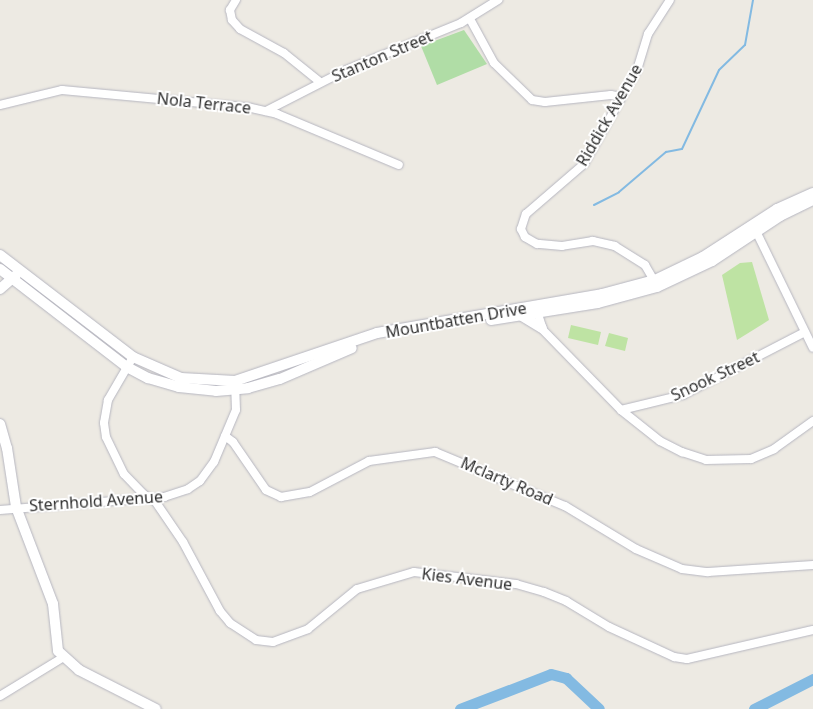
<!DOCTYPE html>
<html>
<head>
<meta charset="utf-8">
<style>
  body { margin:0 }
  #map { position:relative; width:813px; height:709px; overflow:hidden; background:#edeae3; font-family:"Noto Sans",sans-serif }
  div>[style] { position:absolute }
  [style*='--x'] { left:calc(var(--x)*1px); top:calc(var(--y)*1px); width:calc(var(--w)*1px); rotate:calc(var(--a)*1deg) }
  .green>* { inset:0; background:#b0dda6 }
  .pitch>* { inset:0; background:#bee3a3 }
  .stream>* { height:2px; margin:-1px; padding:0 1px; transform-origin:1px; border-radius:1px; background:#83bae2 }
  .river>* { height:11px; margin:-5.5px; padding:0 5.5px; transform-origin:5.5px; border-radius:5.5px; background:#83bae2 }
  .roads { filter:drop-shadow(0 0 1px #b6b6c0) drop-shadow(0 0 1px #b6b6c0) }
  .street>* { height:8px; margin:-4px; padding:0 4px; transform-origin:4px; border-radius:4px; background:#fff }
  .secondary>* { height:10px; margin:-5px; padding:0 5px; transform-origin:5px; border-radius:5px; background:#fff }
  span { translate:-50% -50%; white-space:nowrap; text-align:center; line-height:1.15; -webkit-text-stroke:4px #fff; paint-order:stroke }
  .street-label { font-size:16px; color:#2e2e2e }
</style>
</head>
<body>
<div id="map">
  <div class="green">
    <div style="clip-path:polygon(464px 30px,487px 64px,437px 85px,421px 46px)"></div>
  </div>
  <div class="pitch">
    <div style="clip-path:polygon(752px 262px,769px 320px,737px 340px,722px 275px,740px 263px)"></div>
    <div style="clip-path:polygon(571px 325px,601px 332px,598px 345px,568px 338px)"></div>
    <div style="clip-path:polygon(609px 333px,628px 338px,625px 351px,605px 346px)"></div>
  </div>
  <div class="stream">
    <div style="--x:594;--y:205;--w:28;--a:-27"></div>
    <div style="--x:619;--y:192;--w:62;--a:-40.4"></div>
    <div style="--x:666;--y:152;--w:16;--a:-11"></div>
    <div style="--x:682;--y:149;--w:87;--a:-64.9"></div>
    <div style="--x:719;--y:70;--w:36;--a:-44"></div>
    <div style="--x:745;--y:45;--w:46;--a:-79.9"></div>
  </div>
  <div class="river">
    <div style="--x:460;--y:709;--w:97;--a:-21"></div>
    <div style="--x:551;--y:674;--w:16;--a:15"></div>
    <div style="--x:566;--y:678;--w:45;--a:43.2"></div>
    <div style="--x:754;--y:709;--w:66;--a:-27"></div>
  </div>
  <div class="roads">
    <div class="street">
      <div style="--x:236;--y:0;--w:12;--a:121"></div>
      <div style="--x:230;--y:10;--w:10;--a:79"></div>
      <div style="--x:232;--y:20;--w:12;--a:48"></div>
      <div style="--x:240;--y:29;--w:50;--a:28.6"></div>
      <div style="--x:284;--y:53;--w:46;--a:38.9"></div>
      <div style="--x:470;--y:19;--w:50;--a:61.4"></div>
      <div style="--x:494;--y:63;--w:53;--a:44.2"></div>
      <div style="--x:532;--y:100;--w:13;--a:9"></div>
      <div style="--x:545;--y:102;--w:66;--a:-6.1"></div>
      <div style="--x:611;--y:95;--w:10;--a:11"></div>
      <div style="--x:0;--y:105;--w:64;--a:-13.6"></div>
      <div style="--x:62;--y:90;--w:186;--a:5.3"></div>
      <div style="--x:247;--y:107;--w:31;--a:13"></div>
      <div style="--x:277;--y:114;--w:132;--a:22.7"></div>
      <div style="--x:266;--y:111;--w:90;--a:-27.1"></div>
      <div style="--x:346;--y:70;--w:124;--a:-22.2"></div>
      <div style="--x:461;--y:23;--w:44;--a:-31.9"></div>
      <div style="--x:755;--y:229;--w:132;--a:64"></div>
      <div style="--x:656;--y:284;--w:22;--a:-120"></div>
      <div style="--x:645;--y:265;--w:36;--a:-148"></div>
      <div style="--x:615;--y:246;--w:23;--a:-167"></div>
      <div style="--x:593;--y:241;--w:31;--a:171"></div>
      <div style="--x:562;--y:246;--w:25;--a:-175"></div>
      <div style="--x:537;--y:244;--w:14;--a:-150"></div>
      <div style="--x:525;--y:237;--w:9;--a:-117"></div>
      <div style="--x:521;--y:229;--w:16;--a:-72"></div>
      <div style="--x:526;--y:214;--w:77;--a:-40.8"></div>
      <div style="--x:584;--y:164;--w:108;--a:-60.6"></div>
      <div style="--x:637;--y:70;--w:38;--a:-73"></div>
      <div style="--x:648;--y:34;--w:40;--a:-57.1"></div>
      <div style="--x:536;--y:308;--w:23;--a:72"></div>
      <div style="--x:543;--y:330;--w:112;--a:45.7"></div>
      <div style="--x:621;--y:410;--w:50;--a:38.5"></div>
      <div style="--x:660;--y:441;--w:25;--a:27"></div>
      <div style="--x:682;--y:452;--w:25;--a:18"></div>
      <div style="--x:706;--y:460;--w:45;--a:-1.3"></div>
      <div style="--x:751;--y:459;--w:25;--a:-23"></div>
      <div style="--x:774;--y:449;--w:48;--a:-35.7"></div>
      <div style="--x:133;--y:357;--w:50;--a:120.2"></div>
      <div style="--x:108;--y:400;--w:23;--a:100"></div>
      <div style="--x:104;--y:423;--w:14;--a:82"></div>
      <div style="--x:106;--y:437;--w:41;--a:64.1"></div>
      <div style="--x:124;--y:474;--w:28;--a:46"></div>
      <div style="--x:143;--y:494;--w:14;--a:30"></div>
      <div style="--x:155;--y:501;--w:50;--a:55.7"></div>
      <div style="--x:183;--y:542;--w:78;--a:61.8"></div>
      <div style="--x:220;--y:611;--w:16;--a:50"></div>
      <div style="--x:230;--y:623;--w:31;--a:33"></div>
      <div style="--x:256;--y:640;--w:17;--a:7"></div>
      <div style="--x:273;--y:642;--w:37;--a:-20"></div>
      <div style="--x:308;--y:629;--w:63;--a:-39.2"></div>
      <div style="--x:357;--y:589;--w:59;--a:-16.6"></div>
      <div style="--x:414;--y:572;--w:103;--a:6.7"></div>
      <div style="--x:516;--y:584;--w:29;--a:16"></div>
      <div style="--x:544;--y:592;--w:24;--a:22"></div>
      <div style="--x:566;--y:601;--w:50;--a:31.2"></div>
      <div style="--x:609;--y:627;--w:72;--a:24.8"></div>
      <div style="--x:674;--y:657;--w:13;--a:9"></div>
      <div style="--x:687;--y:659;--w:129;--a:-13"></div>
      <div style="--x:621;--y:410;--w:64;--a:-13.6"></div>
      <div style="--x:683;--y:395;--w:137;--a:-27.3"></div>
      <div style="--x:225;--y:436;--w:10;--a:37"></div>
      <div style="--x:233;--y:442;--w:58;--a:55.5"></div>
      <div style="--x:266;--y:490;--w:17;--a:25"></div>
      <div style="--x:281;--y:497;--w:29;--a:-10"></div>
      <div style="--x:310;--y:492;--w:67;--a:-27.7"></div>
      <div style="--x:369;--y:461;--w:67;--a:-7.8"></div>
      <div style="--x:435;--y:452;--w:141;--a:22.6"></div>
      <div style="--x:565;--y:506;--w:83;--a:31.2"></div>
      <div style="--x:636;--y:549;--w:50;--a:23.5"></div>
      <div style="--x:682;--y:569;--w:26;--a:7"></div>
      <div style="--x:708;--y:572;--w:105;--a:-3.8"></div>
      <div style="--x:0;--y:510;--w:165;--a:-4.5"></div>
      <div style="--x:164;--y:497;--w:25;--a:-18"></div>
      <div style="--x:188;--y:489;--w:14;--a:-34"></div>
      <div style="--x:200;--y:481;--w:24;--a:-54"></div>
      <div style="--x:214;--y:462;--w:56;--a:-67.1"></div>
      <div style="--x:236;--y:410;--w:25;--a:-92"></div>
      <div style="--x:0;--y:696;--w:73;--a:-31.5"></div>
    </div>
    <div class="secondary">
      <div style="--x:0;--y:255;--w:168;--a:37.5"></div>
      <div style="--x:133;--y:357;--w:52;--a:23.6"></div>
      <div style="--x:181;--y:378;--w:54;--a:3.2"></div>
      <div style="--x:235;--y:381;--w:150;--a:-18.7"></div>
      <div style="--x:377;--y:333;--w:228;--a:-9.8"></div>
      <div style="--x:602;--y:294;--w:55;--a:-14.8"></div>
      <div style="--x:655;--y:280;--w:53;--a:-25.6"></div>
      <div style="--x:703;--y:257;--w:88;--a:-33"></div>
      <div style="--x:777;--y:209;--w:39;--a:-24"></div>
      <div style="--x:0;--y:269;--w:160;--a:37.7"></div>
      <div style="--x:127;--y:367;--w:24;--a:28"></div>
      <div style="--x:148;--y:378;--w:32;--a:16"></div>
      <div style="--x:179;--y:387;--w:37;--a:6"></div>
      <div style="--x:216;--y:391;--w:32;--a:-5"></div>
      <div style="--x:248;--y:388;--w:33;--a:-16"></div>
      <div style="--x:280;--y:379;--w:78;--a:-23.3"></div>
      <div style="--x:0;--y:289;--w:21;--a:-41"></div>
      <div style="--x:522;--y:316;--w:23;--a:31"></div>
      <div style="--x:491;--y:320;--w:108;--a:-9"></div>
      <div style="--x:598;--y:303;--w:61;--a:-15.2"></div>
      <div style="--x:657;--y:287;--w:61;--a:-25.3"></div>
      <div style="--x:712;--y:261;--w:82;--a:-33.5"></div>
      <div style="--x:780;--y:216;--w:37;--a:-26"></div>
      <div style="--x:0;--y:424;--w:25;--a:74"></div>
      <div style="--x:7;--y:448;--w:60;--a:81.3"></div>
      <div style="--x:16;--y:507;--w:104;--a:69.1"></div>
      <div style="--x:53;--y:604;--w:47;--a:83.9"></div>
      <div style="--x:58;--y:651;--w:28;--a:42"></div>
      <div style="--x:79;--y:670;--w:86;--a:26.9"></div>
    </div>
  </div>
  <div class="street-label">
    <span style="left:382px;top:56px;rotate:-23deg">Stanton Street</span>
    <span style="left:204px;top:103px;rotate:6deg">Nola Terrace</span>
    <span style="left:609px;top:115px;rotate:-60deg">Riddick Avenue</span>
    <span style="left:456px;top:320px;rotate:-10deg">Mountbatten Drive</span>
    <span style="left:715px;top:376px;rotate:-25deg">Snook Street</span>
    <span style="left:507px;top:481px;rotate:23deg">Mclarty Road</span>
    <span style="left:96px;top:501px;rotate:-4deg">Sternhold Avenue</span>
    <span style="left:467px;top:579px;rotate:7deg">Kies Avenue</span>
  </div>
</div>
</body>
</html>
